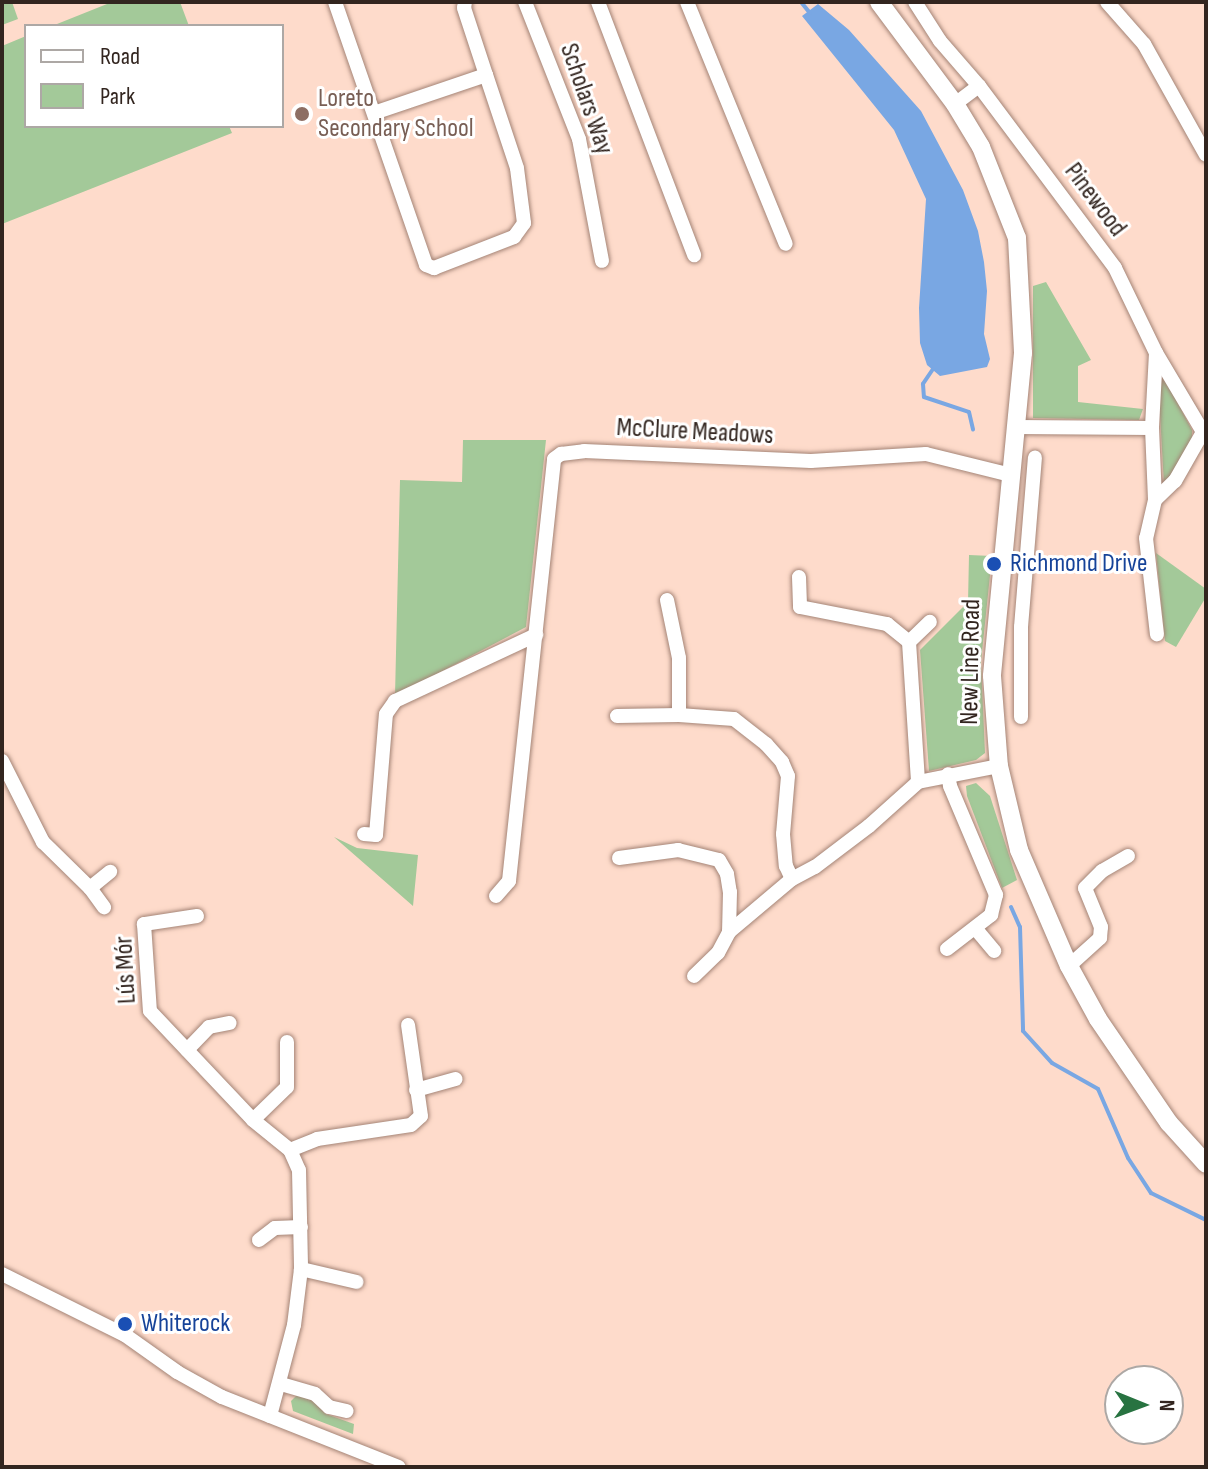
<!DOCTYPE html>
<html>
<head>
<meta charset="utf-8">
<style>
  body { margin:0 }
  #map { position:relative; width:1208px; height:1469px; overflow:hidden; background:#fedbcb; font-family:"Sofia Sans Condensed",sans-serif }
  div>[style] { position:absolute }
  [style*='--x'] { left:calc(var(--x)*1px); top:calc(var(--y)*1px); width:calc(var(--w)*1px); rotate:calc(var(--a)*1deg) }
  .green>* { inset:0; background:#a3c999 }
  .water>* { inset:0; background:#79a7e3 }
  .stream>* { height:4px; margin:-2px; padding:0 2px; transform-origin:2px; border-radius:2px; background:#79a7e3 }
  .roads { filter:drop-shadow(0 0 2px #a48476) drop-shadow(0 0 2px #a48476) }
  .minor>* { height:14px; margin:-7px; padding:0 7px; transform-origin:7px; border-radius:7px; background:#fff }
  .major>* { height:18px; margin:-9px; padding:0 9px; transform-origin:9px; border-radius:9px; background:#fff }
  .dots>* { width:22px; height:22px; translate:-50% -50%; box-sizing:border-box; border:4px solid #fff; border-radius:50% }
  span { translate:-50% -50%; white-space:nowrap; text-align:center; line-height:1.15; -webkit-text-stroke:6px #fff; paint-order:stroke }
  .education-label { font-size:26px; color:#785e54 }
  .left { translate:0 -50%; text-align:left }
  .street-label { font-size:26px; color:#32251f }
  .transit-label { font-size:26px; color:#164399 }
  .frame { position:absolute; inset:0; border:4px solid #32251f; pointer-events:none }
  .legend { position:absolute; left:24px; top:24px; width:260px; height:104px; box-sizing:border-box; background:#fff; border:2px solid #ada8a5; margin:0; padding:10px 14px; list-style:none; font-size:24px; color:#32251f }
  .legend li { display:flex; align-items:center; gap:16px; height:40px }
  .legend b { width:40px; border:2px solid #ada8a5 }
  .north { position:absolute; left:1104px; top:1365px; width:80px; height:80px; box-sizing:border-box; background:#fff; border:2px solid #ada8a5; border-radius:50%; rotate:91deg; font-size:22px; font-weight:700; line-height:32px; text-align:center; color:#32251f }
  .north::after { content:''; display:block; margin:auto; width:28px; height:36px; background:#287341; clip-path:polygon(50% 0,100% 100%,50% 72%,0 100%) }
</style>
</head>
<body>
<div id="map">
  <div class="green">
    <div style="clip-path:polygon(2px 2px,12px 2px,18px 19px,2px 25px)"></div>
    <div style="clip-path:polygon(112px 2px,180px 2px,189px 26px,52px 26px)"></div>
    <div style="clip-path:polygon(26px 36px,26px 126px,229px 126px,232px 133px,2px 224px,2px 46px)"></div>
    <div style="clip-path:polygon(1046px 282px,1091px 360px,1078px 366px,1078px 402px,1143px 409px,1139px 420px,1033px 418px,1033px 286px)"></div>
    <div style="clip-path:polygon(1163px 375px,1192px 430px,1192px 443px,1164px 485px,1158px 379px)"></div>
    <div style="clip-path:polygon(463px 440px,546px 440px,526px 627px,395px 696px,400px 480px,462px 482px)"></div>
    <div style="clip-path:polygon(1156px 553px,1206px 589px,1206px 597px,1176px 647px,1165px 641px)"></div>
    <div style="clip-path:polygon(969px 555px,992px 556px,981px 662px,985px 753px,976px 760px,929px 771px,920px 650px,968px 602px)"></div>
    <div style="clip-path:polygon(976px 783px,990px 796px,1017px 880px,1002px 888px,967px 796px,966px 786px)"></div>
    <div style="clip-path:polygon(334px 837px,357px 848px,418px 855px,413px 906px)"></div>
    <div style="clip-path:polygon(297px 1395px,313px 1401px,326px 1414px,354px 1424px,353px 1434px,293px 1411px,291px 1401px)"></div>
  </div>
  <div class="water">
    <div style="clip-path:polygon(818px 4px,849px 30px,921px 111px,963px 190px,978px 231px,984px 262px,987px 291px,984px 334px,990px 359px,987px 367px,940px 376px,927px 365px,920px 343px,919px 308px,926px 199px,894px 130px,802px 16px)"></div>
  </div>
  <div class="stream">
    <div style="--x:801;--y:2;--w:14;--a:51"></div>
    <div style="--x:933;--y:369;--w:18;--a:124"></div>
    <div style="--x:923;--y:384;--w:13;--a:86"></div>
    <div style="--x:924;--y:397;--w:47;--a:18.4"></div>
    <div style="--x:969;--y:412;--w:18;--a:77"></div>
    <div style="--x:1011;--y:907;--w:22;--a:66"></div>
    <div style="--x:1020;--y:927;--w:104;--a:88.3"></div>
    <div style="--x:1023;--y:1031;--w:43;--a:47.8"></div>
    <div style="--x:1052;--y:1063;--w:53;--a:29.5"></div>
    <div style="--x:1098;--y:1089;--w:75;--a:66.5"></div>
    <div style="--x:1128;--y:1158;--w:42;--a:56.7"></div>
    <div style="--x:1151;--y:1193;--w:61;--a:26.1"></div>
  </div>
  <div class="roads">
    <div class="minor">
      <div style="--x:335;--y:2;--w:278;--a:70.9"></div>
      <div style="--x:426;--y:265;--w:9;--a:21"></div>
      <div style="--x:434;--y:268;--w:86;--a:-21.2"></div>
      <div style="--x:514;--y:237;--w:17;--a:-54"></div>
      <div style="--x:524;--y:223;--w:55;--a:-97.3"></div>
      <div style="--x:517;--y:168;--w:98;--a:-108.4"></div>
      <div style="--x:486;--y:75;--w:118;--a:161.3"></div>
      <div style="--x:465;--y:2;--w:6;--a:99"></div>
      <div style="--x:464;--y:8;--w:71;--a:71.8"></div>
      <div style="--x:525;--y:2;--w:147;--a:68.5"></div>
      <div style="--x:579;--y:139;--w:124;--a:79.3"></div>
      <div style="--x:598;--y:2;--w:271;--a:69.2"></div>
      <div style="--x:687;--y:2;--w:261;--a:67.8"></div>
      <div style="--x:915;--y:2;--w:46;--a:57.3"></div>
      <div style="--x:940;--y:41;--w:60;--a:49.1"></div>
      <div style="--x:979;--y:86;--w:227;--a:53.2"></div>
      <div style="--x:1115;--y:268;--w:94;--a:64.2"></div>
      <div style="--x:1156;--y:353;--w:75;--a:93.1"></div>
      <div style="--x:1152;--y:428;--w:72;--a:87.6"></div>
      <div style="--x:1155;--y:500;--w:39;--a:103"></div>
      <div style="--x:1146;--y:538;--w:97;--a:83.5"></div>
      <div style="--x:1107;--y:2;--w:56;--a:48.6"></div>
      <div style="--x:1144;--y:44;--w:127;--a:60.8"></div>
      <div style="--x:955;--y:104;--w:30;--a:-37"></div>
      <div style="--x:1016;--y:427;--w:136;--a:0.4"></div>
      <div style="--x:1155;--y:500;--w:28;--a:-44"></div>
      <div style="--x:1175;--y:481;--w:56;--a:-60.3"></div>
      <div style="--x:1203;--y:432;--w:92;--a:-120.7"></div>
      <div style="--x:799;--y:577;--w:30;--a:88"></div>
      <div style="--x:800;--y:607;--w:89;--a:11.1"></div>
      <div style="--x:887;--y:624;--w:28;--a:39"></div>
      <div style="--x:909;--y:642;--w:140;--a:86.3"></div>
      <div style="--x:667;--y:600;--w:59;--a:78.3"></div>
      <div style="--x:679;--y:658;--w:57;--a:90"></div>
      <div style="--x:909;--y:642;--w:29;--a:-44"></div>
      <div style="--x:617;--y:716;--w:62;--a:-0.9"></div>
      <div style="--x:679;--y:715;--w:55;--a:4.2"></div>
      <div style="--x:734;--y:719;--w:41;--a:38"></div>
      <div style="--x:766;--y:744;--w:24;--a:48"></div>
      <div style="--x:782;--y:762;--w:15;--a:67"></div>
      <div style="--x:788;--y:776;--w:58;--a:94.9"></div>
      <div style="--x:783;--y:834;--w:32;--a:85"></div>
      <div style="--x:786;--y:866;--w:14;--a:65"></div>
      <div style="--x:1021;--y:717;--w:90;--a:-90"></div>
      <div style="--x:1021;--y:627;--w:170;--a:-85.3"></div>
      <div style="--x:2;--y:761;--w:91;--a:63.2"></div>
      <div style="--x:43;--y:842;--w:66;--a:44.4"></div>
      <div style="--x:90;--y:888;--w:26;--a:-39"></div>
      <div style="--x:364;--y:834;--w:12;--a:5"></div>
      <div style="--x:376;--y:835;--w:121;--a:-85.3"></div>
      <div style="--x:386;--y:714;--w:16;--a:-55"></div>
      <div style="--x:395;--y:701;--w:156;--a:-25.1"></div>
      <div style="--x:619;--y:858;--w:60;--a:-7.7"></div>
      <div style="--x:678;--y:850;--w:42;--a:13.7"></div>
      <div style="--x:719;--y:860;--w:16;--a:60"></div>
      <div style="--x:727;--y:874;--w:18;--a:81"></div>
      <div style="--x:730;--y:892;--w:40;--a:91.4"></div>
      <div style="--x:90;--y:888;--w:24;--a:54"></div>
      <div style="--x:496;--y:896;--w:20;--a:-49"></div>
      <div style="--x:509;--y:881;--w:424;--a:-83.9"></div>
      <div style="--x:554;--y:459;--w:9;--a:-36"></div>
      <div style="--x:561;--y:454;--w:23;--a:-7"></div>
      <div style="--x:584;--y:451;--w:227;--a:2.5"></div>
      <div style="--x:811;--y:461;--w:115;--a:-3.5"></div>
      <div style="--x:926;--y:454;--w:88;--a:13.9"></div>
      <div style="--x:197;--y:916;--w:54;--a:171.4"></div>
      <div style="--x:144;--y:924;--w:87;--a:86.1"></div>
      <div style="--x:150;--y:1011;--w:150;--a:46.6"></div>
      <div style="--x:253;--y:1120;--w:48;--a:39"></div>
      <div style="--x:290;--y:1150;--w:22;--a:66"></div>
      <div style="--x:299;--y:1170;--w:99;--a:88.8"></div>
      <div style="--x:301;--y:1269;--w:56;--a:97.1"></div>
      <div style="--x:294;--y:1325;--w:94;--a:104.8"></div>
      <div style="--x:975;--y:928;--w:30;--a:50"></div>
      <div style="--x:947;--y:949;--w:56;--a:-37.7"></div>
      <div style="--x:991;--y:915;--w:21;--a:-76"></div>
      <div style="--x:996;--y:895;--w:118;--a:-112.9"></div>
      <div style="--x:950;--y:786;--w:12;--a:-99"></div>
      <div style="--x:1069;--y:966;--w:42;--a:-42.1"></div>
      <div style="--x:1100;--y:938;--w:11;--a:-85"></div>
      <div style="--x:1101;--y:927;--w:42;--a:-112.3"></div>
      <div style="--x:1085;--y:888;--w:24;--a:-45"></div>
      <div style="--x:1102;--y:871;--w:30;--a:-30"></div>
      <div style="--x:694;--y:976;--w:33;--a:-44"></div>
      <div style="--x:718;--y:953;--w:24;--a:-62"></div>
      <div style="--x:729;--y:932;--w:82;--a:-40.1"></div>
      <div style="--x:792;--y:879;--w:26;--a:-28"></div>
      <div style="--x:815;--y:867;--w:68;--a:-37.2"></div>
      <div style="--x:869;--y:826;--w:66;--a:-41.9"></div>
      <div style="--x:918;--y:782;--w:83;--a:-11.2"></div>
      <div style="--x:187;--y:1050;--w:32;--a:-46"></div>
      <div style="--x:209;--y:1027;--w:21;--a:-11"></div>
      <div style="--x:416;--y:1090;--w:41;--a:-15.4"></div>
      <div style="--x:253;--y:1120;--w:47;--a:-44.1"></div>
      <div style="--x:287;--y:1087;--w:45;--a:-90"></div>
      <div style="--x:290;--y:1150;--w:29;--a:-22"></div>
      <div style="--x:317;--y:1139;--w:95;--a:-8.5"></div>
      <div style="--x:411;--y:1125;--w:13;--a:-42"></div>
      <div style="--x:421;--y:1116;--w:92;--a:-98.1"></div>
      <div style="--x:259;--y:1240;--w:20;--a:-37"></div>
      <div style="--x:275;--y:1228;--w:26;--a:-2"></div>
      <div style="--x:301;--y:1269;--w:57;--a:13.1"></div>
      <div style="--x:2;--y:1274;--w:137;--a:26.4"></div>
      <div style="--x:125;--y:1335;--w:64;--a:35.4"></div>
      <div style="--x:177;--y:1372;--w:51;--a:29.1"></div>
      <div style="--x:222;--y:1397;--w:190;--a:21.6"></div>
      <div style="--x:281;--y:1384;--w:35;--a:16"></div>
      <div style="--x:315;--y:1394;--w:19;--a:43"></div>
      <div style="--x:329;--y:1407;--w:18;--a:13"></div>
    </div>
    <div class="major">
      <div style="--x:879;--y:2;--w:127;--a:53.3"></div>
      <div style="--x:955;--y:104;--w:50;--a:58.8"></div>
      <div style="--x:981;--y:147;--w:98;--a:68.4"></div>
      <div style="--x:1017;--y:238;--w:115;--a:87"></div>
      <div style="--x:1023;--y:353;--w:324;--a:95.5"></div>
      <div style="--x:992;--y:676;--w:90;--a:85.6"></div>
      <div style="--x:999;--y:766;--w:86;--a:76.6"></div>
      <div style="--x:1019;--y:850;--w:126;--a:66.7"></div>
      <div style="--x:1069;--y:966;--w:60;--a:61.3"></div>
      <div style="--x:1098;--y:1019;--w:126;--a:55.7"></div>
      <div style="--x:1169;--y:1123;--w:55;--a:47.9"></div>
    </div>
  </div>
  <div class="dots">
    <div style="left:302px;top:114px;background:#8d6e63"></div>
    <div style="left:994px;top:564px;background:#1a4fb4"></div>
    <div style="left:125px;top:1324px;background:#1a4fb4"></div>
  </div>
  <div class="education-label">
    <span class="left" style="left:318px;top:114px">Loreto<br>Secondary School</span>
  </div>
  <div class="street-label">
    <span style="left:586px;top:99px;rotate:71deg">Scholars Way</span>
    <span style="left:1095px;top:200px;rotate:53deg">Pinewood</span>
    <span style="left:695px;top:432px;rotate:3deg">McClure Meadows</span>
    <span style="left:971px;top:662px;rotate:-89deg">New Line Road</span>
    <span style="left:126px;top:970px;rotate:-93deg">Lús Mór</span>
  </div>
  <div class="transit-label">
    <span class="left" style="left:1010px;top:564px">Richmond Drive</span>
    <span class="left" style="left:141px;top:1324px">Whiterock</span>
  </div>
  <div class="frame"></div>
  <ul class="legend">
  <li><b style="height:10px;background:#fff"></b>Road</li>
  <li><b style="height:22px;background:#a3c999"></b>Park</li>
  </ul>
  <div class="north">N</div>
</div>
</body>
</html>
